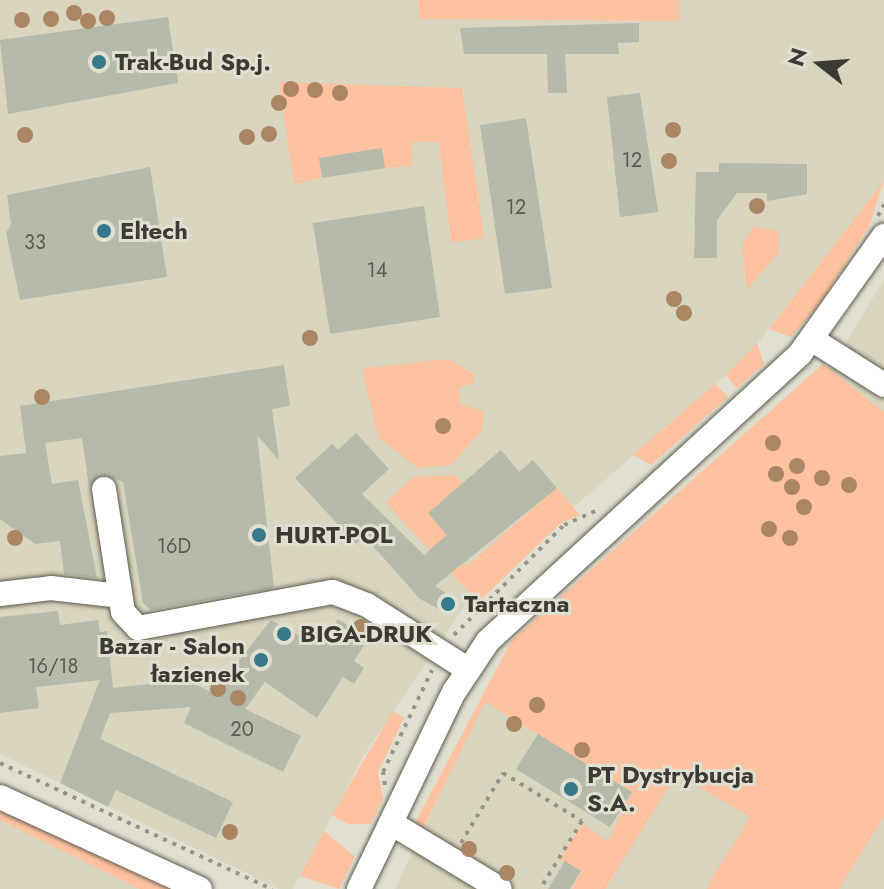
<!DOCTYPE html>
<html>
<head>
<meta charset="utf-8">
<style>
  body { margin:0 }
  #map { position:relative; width:884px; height:889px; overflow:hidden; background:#e1dfd0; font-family:Jost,sans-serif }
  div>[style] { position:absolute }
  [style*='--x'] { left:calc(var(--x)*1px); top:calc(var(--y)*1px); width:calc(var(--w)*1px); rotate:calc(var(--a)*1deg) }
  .built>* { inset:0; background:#d9d5bf }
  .green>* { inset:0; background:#fec2a0 }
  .building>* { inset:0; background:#b5baab }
  .path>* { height:4px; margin-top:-2px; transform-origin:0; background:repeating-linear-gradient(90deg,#96958a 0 4px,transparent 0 10px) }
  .roads { filter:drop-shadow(0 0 2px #5d5b4e) drop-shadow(0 0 2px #5d5b4e) }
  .minor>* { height:24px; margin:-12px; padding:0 12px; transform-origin:12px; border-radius:12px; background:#fff }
  .trees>* { width:16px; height:16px; margin:-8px; border-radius:50%; background:#ab8665 }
  .dots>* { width:22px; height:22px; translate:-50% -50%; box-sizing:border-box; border:4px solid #e1dfd0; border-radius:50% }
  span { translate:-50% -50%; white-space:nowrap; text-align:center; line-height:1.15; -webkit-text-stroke:6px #e1dfd0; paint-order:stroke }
  .number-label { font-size:20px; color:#5a5a52 }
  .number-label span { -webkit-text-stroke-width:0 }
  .poi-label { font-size:24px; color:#3b3a34; font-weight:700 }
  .left { translate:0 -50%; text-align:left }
  .right { translate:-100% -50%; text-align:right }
  .north { position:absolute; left:780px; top:24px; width:80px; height:80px; -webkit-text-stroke:6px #e1dfd0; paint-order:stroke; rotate:287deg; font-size:22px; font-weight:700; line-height:32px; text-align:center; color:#3b3a34 }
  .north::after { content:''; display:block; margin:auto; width:28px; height:36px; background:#3b3a34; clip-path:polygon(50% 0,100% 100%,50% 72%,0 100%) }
</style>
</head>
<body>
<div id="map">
  <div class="built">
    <div style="clip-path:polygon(0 0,418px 0,419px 19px,679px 21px,679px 0,884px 0,884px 181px,745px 359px,472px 595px,364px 755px,293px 889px,279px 889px,0 754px)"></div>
    <div style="clip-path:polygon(884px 280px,884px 889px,395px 889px,514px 640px,831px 367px)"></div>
    <div style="clip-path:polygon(0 820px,139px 889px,0 889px)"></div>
  </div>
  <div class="green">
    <div style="clip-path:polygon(418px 0,679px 0,679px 21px,419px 19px)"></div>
    <div style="clip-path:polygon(279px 82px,462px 88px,484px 238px,451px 243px,439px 142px,411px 142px,413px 166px,385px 168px,382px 148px,320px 158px,322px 178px,294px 184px)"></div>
    <div style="clip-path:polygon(884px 181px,869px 226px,821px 302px,791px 337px,769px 329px)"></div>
    <div style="clip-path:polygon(754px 227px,779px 231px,779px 253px,747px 289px,742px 245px)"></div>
    <div style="clip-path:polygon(757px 343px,764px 364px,737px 388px,726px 375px)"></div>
    <div style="clip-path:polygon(448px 359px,474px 374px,474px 383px,459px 388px,460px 403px,484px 412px,482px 430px,451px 465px,418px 468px,379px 438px,363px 375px,365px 368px)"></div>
    <div style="clip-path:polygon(823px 364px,884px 412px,884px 816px,839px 889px,706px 889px,750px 817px,677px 774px,605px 889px,572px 889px,581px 871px,560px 859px,582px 824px,608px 841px,632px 792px,485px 702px,422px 831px,416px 821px,512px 640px)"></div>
    <div style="clip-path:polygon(715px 384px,728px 397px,651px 465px,633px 455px)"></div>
    <div style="clip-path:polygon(456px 475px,462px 483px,447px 535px,435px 546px,467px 566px,557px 488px,580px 515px,561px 523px,466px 614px,472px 595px,386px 503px,413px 477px)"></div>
    <div style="clip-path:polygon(393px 711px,404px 718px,378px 772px,383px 799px,371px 824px,348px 824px,332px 815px)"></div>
    <div style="clip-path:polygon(0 810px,172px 889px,139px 889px,0 820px)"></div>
    <div style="clip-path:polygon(324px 831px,355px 857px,339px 889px,300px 876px)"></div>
  </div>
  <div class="building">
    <div style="clip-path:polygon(168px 17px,178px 83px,8px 114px,0 40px)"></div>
    <div style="clip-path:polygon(639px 23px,639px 42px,618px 43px,619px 54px,565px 54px,567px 93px,548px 93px,547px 54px,464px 54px,460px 28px)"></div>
    <div style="clip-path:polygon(640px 93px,658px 212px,620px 217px,607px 97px)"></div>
    <div style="clip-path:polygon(526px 118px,552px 288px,505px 294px,480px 125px)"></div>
    <div style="clip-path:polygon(382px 148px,385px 168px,322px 178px,319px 158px)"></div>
    <div style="clip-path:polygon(719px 163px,807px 164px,807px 194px,767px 201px,767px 193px,737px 193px,717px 220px,717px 258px,694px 258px,696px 172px,719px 172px)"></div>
    <div style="clip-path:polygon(150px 167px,167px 277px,20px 300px,6px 233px,11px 224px,7px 195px)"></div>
    <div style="clip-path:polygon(424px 206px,440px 317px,330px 334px,313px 223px)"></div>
    <div style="clip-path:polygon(284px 365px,290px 406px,272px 409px,279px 460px,257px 435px,274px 588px,151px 610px,143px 603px,123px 482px,102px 474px,89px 487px,82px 438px,45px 443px,52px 484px,78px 480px,97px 578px,64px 574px,60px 541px,35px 544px,0 519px,0 456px,26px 453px,20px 406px)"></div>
    <div style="clip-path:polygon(356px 433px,389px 469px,362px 494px,424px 555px,447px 535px,428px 513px,501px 450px,519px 472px,533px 460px,557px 488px,435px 586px,459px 602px,450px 615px,420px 599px,365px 537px,356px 544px,295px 478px,332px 444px,338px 450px)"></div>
    <div style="clip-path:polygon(58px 611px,60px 625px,98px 620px,100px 632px,107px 631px,113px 688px,187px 680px,213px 693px,271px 620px,320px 646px,338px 619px,368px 639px,354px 661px,364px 668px,354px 684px,343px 677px,317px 718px,265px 682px,245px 709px,301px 736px,283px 772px,184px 723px,191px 707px,110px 713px,100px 739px,233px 802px,216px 838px,116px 790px,108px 807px,60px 783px,100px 680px,36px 687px,39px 708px,0 713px,0 617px)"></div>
    <div style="clip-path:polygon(538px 734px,632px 792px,610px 827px,516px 769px)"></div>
    <div style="clip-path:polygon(565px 861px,581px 871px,570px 889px,548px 889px)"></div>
  </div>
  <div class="path">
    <div style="--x:878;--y:216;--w:13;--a:-63"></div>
    <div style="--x:454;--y:635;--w:156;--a:-45"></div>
    <div style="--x:564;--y:525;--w:35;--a:-24"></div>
    <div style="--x:0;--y:763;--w:300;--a:24.9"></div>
    <div style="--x:385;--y:785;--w:13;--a:-99"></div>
    <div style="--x:383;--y:772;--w:113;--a:-64.3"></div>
    <div style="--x:461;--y:843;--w:82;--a:-59"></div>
    <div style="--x:503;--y:773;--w:92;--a:31.3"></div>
    <div style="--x:582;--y:821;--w:80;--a:121.7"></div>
  </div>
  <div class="roads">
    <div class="minor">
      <div style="--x:813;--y:340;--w:84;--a:32.4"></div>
      <div style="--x:104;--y:489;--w:124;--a:81.2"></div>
      <div style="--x:123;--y:612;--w:22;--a:47"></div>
      <div style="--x:138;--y:628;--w:198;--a:-10.5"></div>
      <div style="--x:333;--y:592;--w:36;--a:21"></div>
      <div style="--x:367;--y:605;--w:119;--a:32.6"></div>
      <div style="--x:0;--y:594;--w:51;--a:-6.7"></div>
      <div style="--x:51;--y:588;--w:69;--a:6.6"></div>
      <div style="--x:0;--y:797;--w:220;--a:24.7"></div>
      <div style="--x:391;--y:823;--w:127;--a:31.2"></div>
      <div style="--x:359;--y:889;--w:219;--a:-64.3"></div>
      <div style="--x:454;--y:692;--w:61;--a:-56.3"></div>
      <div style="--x:488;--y:641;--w:424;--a:-42.6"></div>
      <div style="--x:800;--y:354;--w:145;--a:-54.6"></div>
    </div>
  </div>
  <div class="trees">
    <div style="left:74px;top:13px"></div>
    <div style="left:107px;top:18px"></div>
    <div style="left:51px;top:19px"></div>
    <div style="left:22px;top:20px"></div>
    <div style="left:88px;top:21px"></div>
    <div style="left:291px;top:89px"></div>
    <div style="left:315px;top:90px"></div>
    <div style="left:340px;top:93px"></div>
    <div style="left:279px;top:103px"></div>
    <div style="left:673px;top:130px"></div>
    <div style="left:269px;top:134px"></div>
    <div style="left:25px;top:135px"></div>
    <div style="left:247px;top:137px"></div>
    <div style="left:669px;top:161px"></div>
    <div style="left:757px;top:206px"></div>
    <div style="left:674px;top:299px"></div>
    <div style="left:684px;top:313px"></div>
    <div style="left:310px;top:338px"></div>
    <div style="left:42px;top:397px"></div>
    <div style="left:443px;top:426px"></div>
    <div style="left:773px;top:443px"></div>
    <div style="left:797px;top:466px"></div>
    <div style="left:776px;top:474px"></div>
    <div style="left:822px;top:478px"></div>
    <div style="left:849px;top:485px"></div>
    <div style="left:792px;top:487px"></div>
    <div style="left:804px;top:507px"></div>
    <div style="left:769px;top:529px"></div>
    <div style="left:15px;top:538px"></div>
    <div style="left:790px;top:538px"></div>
    <div style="left:361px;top:627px"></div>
    <div style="left:218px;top:689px"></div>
    <div style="left:238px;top:698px"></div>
    <div style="left:537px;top:705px"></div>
    <div style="left:514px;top:724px"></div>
    <div style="left:582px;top:750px"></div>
    <div style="left:230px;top:832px"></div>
    <div style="left:469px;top:849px"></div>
    <div style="left:507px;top:873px"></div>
  </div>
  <div class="dots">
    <div style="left:99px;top:62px;background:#37788b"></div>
    <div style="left:104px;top:231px;background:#37788b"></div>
    <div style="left:259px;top:535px;background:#37788b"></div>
    <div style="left:448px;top:604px;background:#37788b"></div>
    <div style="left:284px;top:634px;background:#37788b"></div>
    <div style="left:261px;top:660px;background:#37788b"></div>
    <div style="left:571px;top:789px;background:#37788b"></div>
  </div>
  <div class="number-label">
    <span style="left:632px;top:160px">12</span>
    <span style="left:516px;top:207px">12</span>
    <span style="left:35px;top:242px">33</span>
    <span style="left:377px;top:270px">14</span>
    <span style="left:174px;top:546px">16D</span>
    <span style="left:53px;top:666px">16/18</span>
    <span style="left:242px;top:729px">20</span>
  </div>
  <div class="poi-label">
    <span class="left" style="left:115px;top:62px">Trak-Bud Sp.j.</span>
    <span class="left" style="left:120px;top:231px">Eltech</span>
    <span class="left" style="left:275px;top:535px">HURT-POL</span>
    <span class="left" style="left:464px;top:604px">Tartaczna</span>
    <span class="left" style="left:300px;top:634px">BIGA-DRUK</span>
    <span class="right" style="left:245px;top:660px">Bazar - Salon<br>łazienek</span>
    <span class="left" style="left:587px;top:789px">PT Dystrybucja<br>S.A.</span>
  </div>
  <div class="north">N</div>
</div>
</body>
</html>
